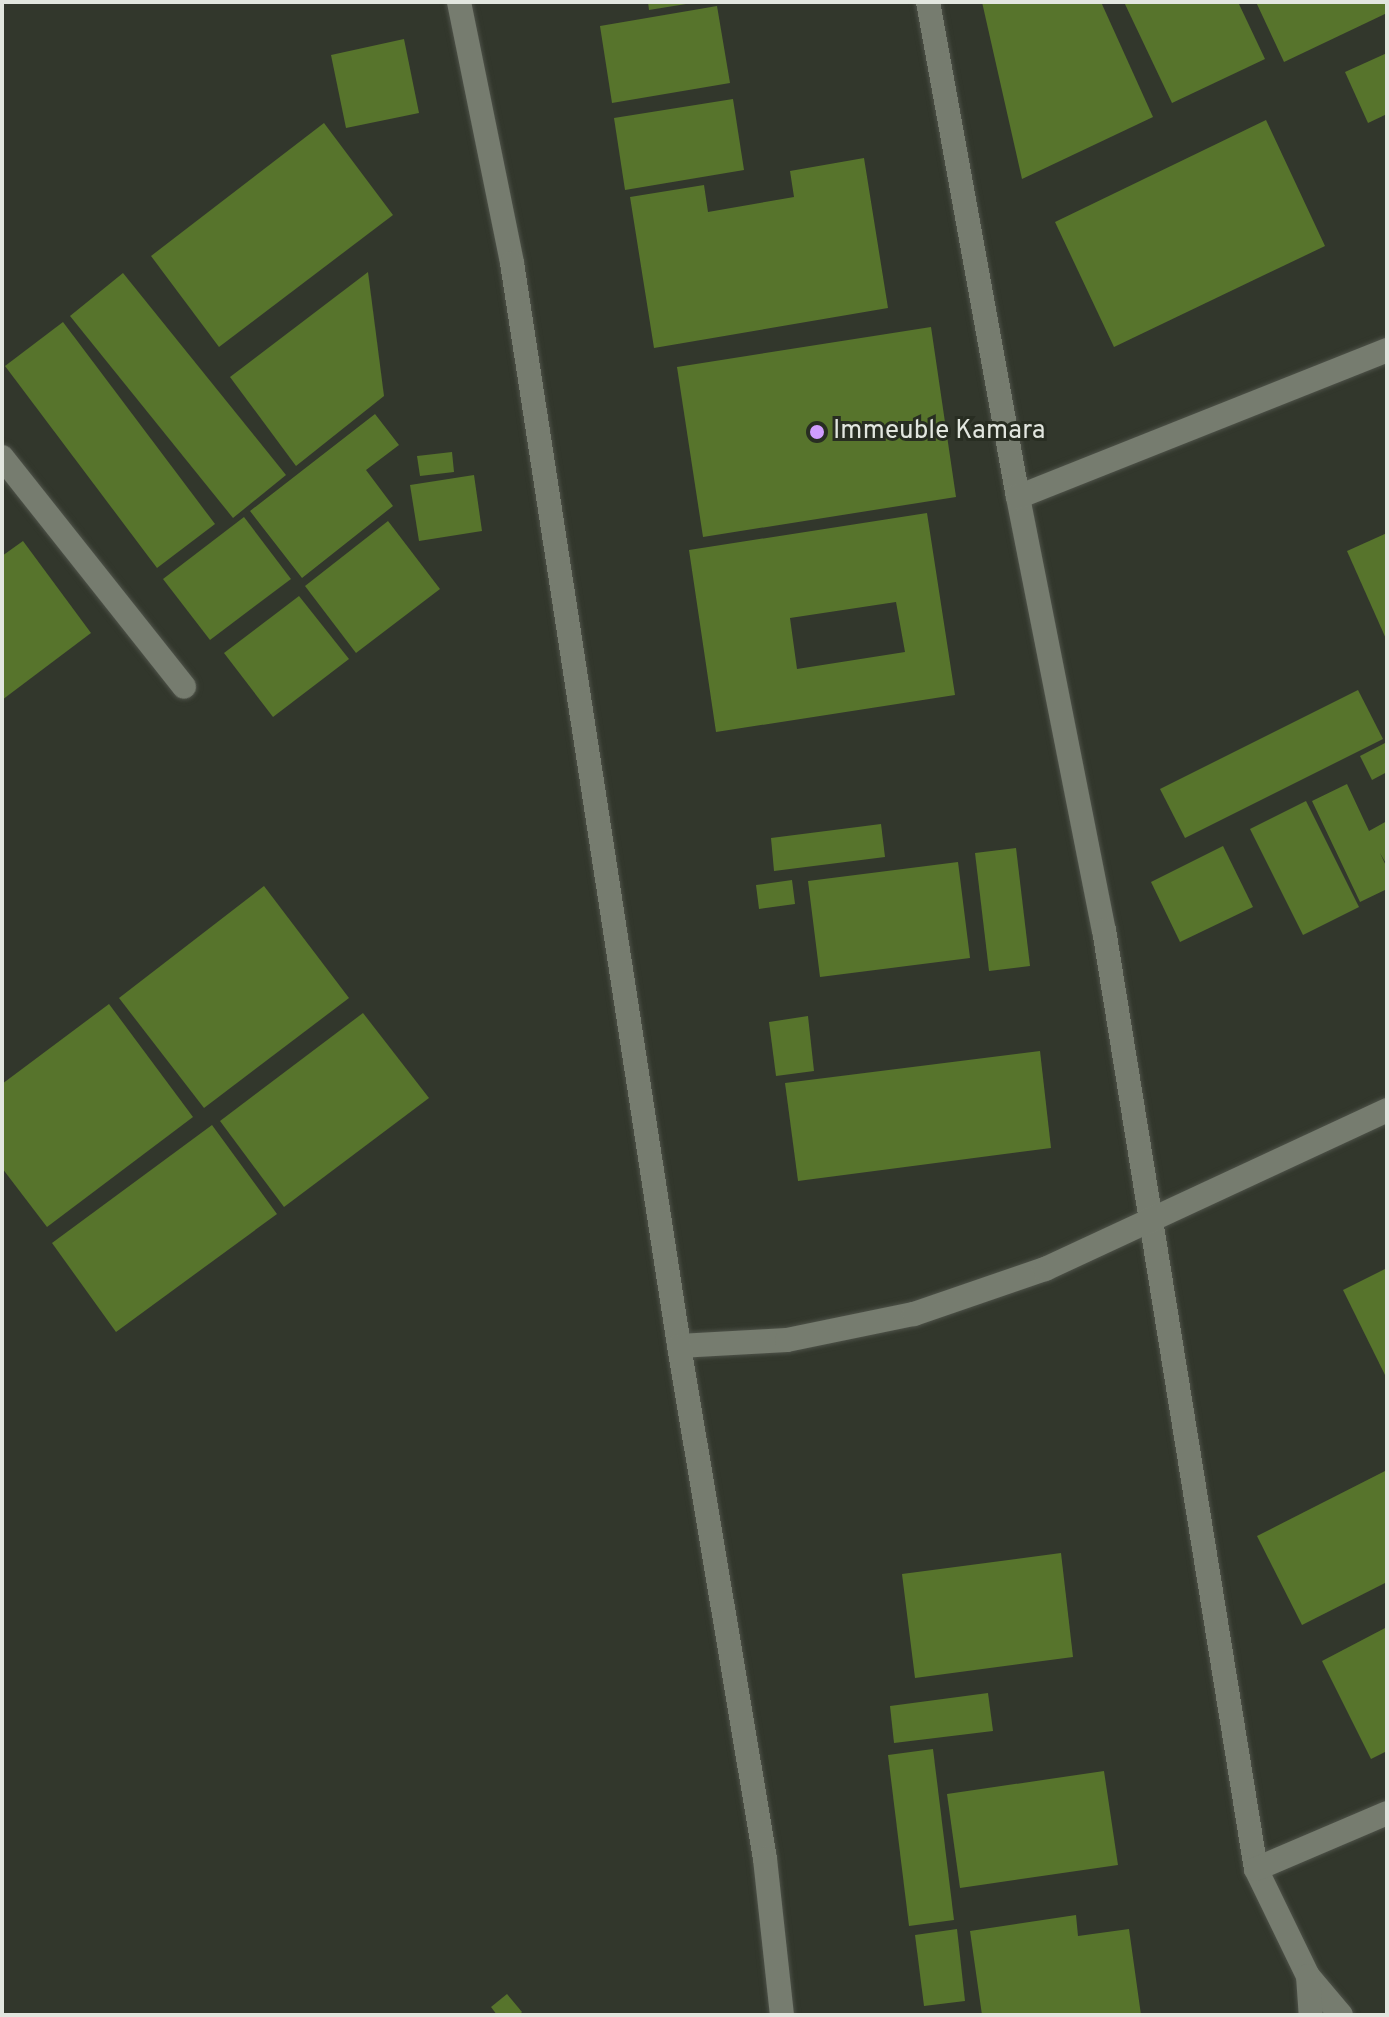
<!DOCTYPE html>
<html>
<head>
<meta charset="utf-8">
<style>
  body { margin:0 }
  #map { position:relative; width:1389px; height:2017px; overflow:hidden; background:#32372c; font-family:Overpass,sans-serif }
  div>[style] { position:absolute }
  [style*='--x'] { left:calc(var(--x)*1px); top:calc(var(--y)*1px); width:calc(var(--w)*1px); rotate:calc(var(--a)*1deg) }
  .building>* { inset:0; background:#57742c }
  .roads { filter:drop-shadow(0 0 2px #4e5249) drop-shadow(0 0 2px #4e5249) }
  .street>* { height:24px; margin:-12px; padding:0 12px; transform-origin:12px; border-radius:12px; background:#767c6f }
  .secondary>* { height:24px; margin:-12px; padding:0 12px; transform-origin:12px; border-radius:12px; background:#767c6f }
  .dots>* { width:22px; height:22px; translate:-50% -50%; box-sizing:border-box; border:4px solid #282d22; border-radius:50% }
  span { translate:-50% -50%; white-space:nowrap; text-align:center; line-height:1.15; -webkit-text-stroke:6px #282d22; paint-order:stroke }
  .poi-label { font-size:26px; color:#e2e6df }
  .left { translate:0 -50%; text-align:left }
  .frame { position:absolute; inset:0; border:4px solid #e2e6df; pointer-events:none }
</style>
</head>
<body>
<div id="map">
  <div class="building">
    <div style="clip-path:polygon(648px 2px,686px 2px,686px 4px,649px 10px)"></div>
    <div style="clip-path:polygon(982px 2px,1101px 2px,1153px 117px,1022px 179px)"></div>
    <div style="clip-path:polygon(1124px 2px,1238px 2px,1265px 59px,1172px 103px)"></div>
    <div style="clip-path:polygon(1256px 2px,1387px 2px,1387px 13px,1284px 62px)"></div>
    <div style="clip-path:polygon(717px 6px,730px 83px,612px 103px,600px 26px)"></div>
    <div style="clip-path:polygon(404px 39px,419px 113px,346px 128px,331px 55px)"></div>
    <div style="clip-path:polygon(1387px 53px,1387px 114px,1368px 123px,1345px 72px)"></div>
    <div style="clip-path:polygon(733px 99px,744px 170px,625px 190px,614px 118px)"></div>
    <div style="clip-path:polygon(1266px 120px,1325px 246px,1114px 347px,1055px 222px)"></div>
    <div style="clip-path:polygon(324px 123px,393px 215px,219px 347px,151px 256px)"></div>
    <div style="clip-path:polygon(864px 158px,888px 308px,654px 348px,630px 197px,704px 185px,708px 212px,794px 197px,790px 171px)"></div>
    <div style="clip-path:polygon(368px 272px,384px 396px,296px 466px,230px 377px)"></div>
    <div style="clip-path:polygon(123px 273px,286px 475px,233px 518px,70px 316px)"></div>
    <div style="clip-path:polygon(63px 322px,215px 524px,157px 568px,5px 366px)"></div>
    <div style="clip-path:polygon(931px 327px,956px 497px,703px 537px,677px 367px)"></div>
    <div style="clip-path:polygon(375px 414px,399px 445px,366px 470px,393px 506px,302px 578px,250px 511px)"></div>
    <div style="clip-path:polygon(452px 452px,454px 472px,420px 476px,417px 456px)"></div>
    <div style="clip-path:polygon(474px 475px,482px 531px,419px 541px,410px 485px)"></div>
    <div style="clip-path:polygon(evenodd,927px 513px,955px 695px,716px 732px,689px 550px,927px 513px,896px 602px,905px 652px,797px 669px,790px 618px,896px 602px)"></div>
    <div style="clip-path:polygon(244px 517px,291px 579px,210px 640px,163px 579px)"></div>
    <div style="clip-path:polygon(388px 521px,440px 589px,356px 653px,305px 586px)"></div>
    <div style="clip-path:polygon(1387px 533px,1387px 641px,1347px 551px)"></div>
    <div style="clip-path:polygon(23px 541px,91px 633px,2px 700px,2px 556px)"></div>
    <div style="clip-path:polygon(299px 596px,349px 659px,273px 717px,224px 653px)"></div>
    <div style="clip-path:polygon(1358px 690px,1383px 739px,1185px 838px,1160px 789px)"></div>
    <div style="clip-path:polygon(1387px 742px,1387px 772px,1372px 780px,1360px 756px)"></div>
    <div style="clip-path:polygon(1347px 784px,1369px 831px,1387px 821px,1387px 865px,1380px 853px,1387px 868px,1387px 889px,1360px 902px,1312px 801px)"></div>
    <div style="clip-path:polygon(1306px 801px,1359px 907px,1303px 935px,1250px 829px)"></div>
    <div style="clip-path:polygon(881px 824px,885px 857px,774px 871px,771px 838px)"></div>
    <div style="clip-path:polygon(1223px 846px,1253px 907px,1180px 942px,1151px 882px)"></div>
    <div style="clip-path:polygon(1016px 848px,1030px 966px,989px 971px,975px 853px)"></div>
    <div style="clip-path:polygon(958px 862px,970px 958px,820px 977px,808px 881px)"></div>
    <div style="clip-path:polygon(792px 880px,795px 904px,759px 909px,756px 885px)"></div>
    <div style="clip-path:polygon(264px 886px,349px 998px,204px 1108px,119px 998px)"></div>
    <div style="clip-path:polygon(109px 1004px,193px 1117px,47px 1227px,2px 1168px,2px 1084px)"></div>
    <div style="clip-path:polygon(363px 1013px,429px 1098px,284px 1207px,220px 1121px)"></div>
    <div style="clip-path:polygon(808px 1016px,814px 1071px,776px 1076px,769px 1022px)"></div>
    <div style="clip-path:polygon(1040px 1051px,1051px 1148px,798px 1181px,785px 1083px)"></div>
    <div style="clip-path:polygon(212px 1125px,277px 1214px,116px 1332px,52px 1243px)"></div>
    <div style="clip-path:polygon(1387px 1268px,1387px 1379px,1343px 1290px)"></div>
    <div style="clip-path:polygon(1387px 1470px,1387px 1582px,1302px 1625px,1257px 1536px)"></div>
    <div style="clip-path:polygon(1061px 1553px,1073px 1657px,915px 1678px,902px 1574px)"></div>
    <div style="clip-path:polygon(1387px 1627px,1387px 1751px,1371px 1759px,1322px 1661px)"></div>
    <div style="clip-path:polygon(988px 1693px,993px 1731px,894px 1743px,890px 1706px)"></div>
    <div style="clip-path:polygon(933px 1749px,954px 1920px,909px 1926px,888px 1755px)"></div>
    <div style="clip-path:polygon(1104px 1771px,1118px 1865px,960px 1888px,947px 1794px)"></div>
    <div style="clip-path:polygon(1076px 1915px,1078px 1936px,1129px 1929px,1141px 2015px,982px 2015px,970px 1931px)"></div>
    <div style="clip-path:polygon(957px 1929px,965px 2001px,924px 2006px,915px 1935px)"></div>
    <div style="clip-path:polygon(507px 1994px,522px 2012px,519px 2015px,497px 2015px,491px 2007px)"></div>
  </div>
  <div class="roads">
    <div class="street">
      <div style="--x:928;--y:2;--w:503;--a:79.7"></div>
      <div style="--x:1018;--y:497;--w:441;--a:78.8"></div>
      <div style="--x:1104;--y:930;--w:951;--a:80.81"></div>
      <div style="--x:1256;--y:1869;--w:119;--a:64.1"></div>
      <div style="--x:1308;--y:1976;--w:51;--a:49.8"></div>
      <div style="--x:2;--y:457;--w:293;--a:51.6"></div>
      <div style="--x:1018;--y:497;--w:397;--a:-21.7"></div>
      <div style="--x:679;--y:1346;--w:108;--a:-3.2"></div>
      <div style="--x:787;--y:1340;--w:130;--a:-11.6"></div>
      <div style="--x:914;--y:1314;--w:139;--a:-19"></div>
      <div style="--x:1045;--y:1269;--w:377;--a:-24.9"></div>
      <div style="--x:1256;--y:1869;--w:142;--a:-23.1"></div>
      <div style="--x:1308;--y:1976;--w:39;--a:86"></div>
    </div>
    <div class="secondary">
      <div style="--x:459;--y:2;--w:266;--a:78.5"></div>
      <div style="--x:512;--y:263;--w:1096;--a:81.23"></div>
      <div style="--x:679;--y:1346;--w:520;--a:80.48"></div>
      <div style="--x:765;--y:1859;--w:157;--a:83.8"></div>
    </div>
  </div>
  <div class="dots">
    <div style="left:817px;top:432px;background:#d19dfe"></div>
  </div>
  <div class="poi-label">
    <span class="left" style="left:833px;top:432px">Immeuble Kamara</span>
  </div>
  <div class="frame"></div>
</div>
</body>
</html>
